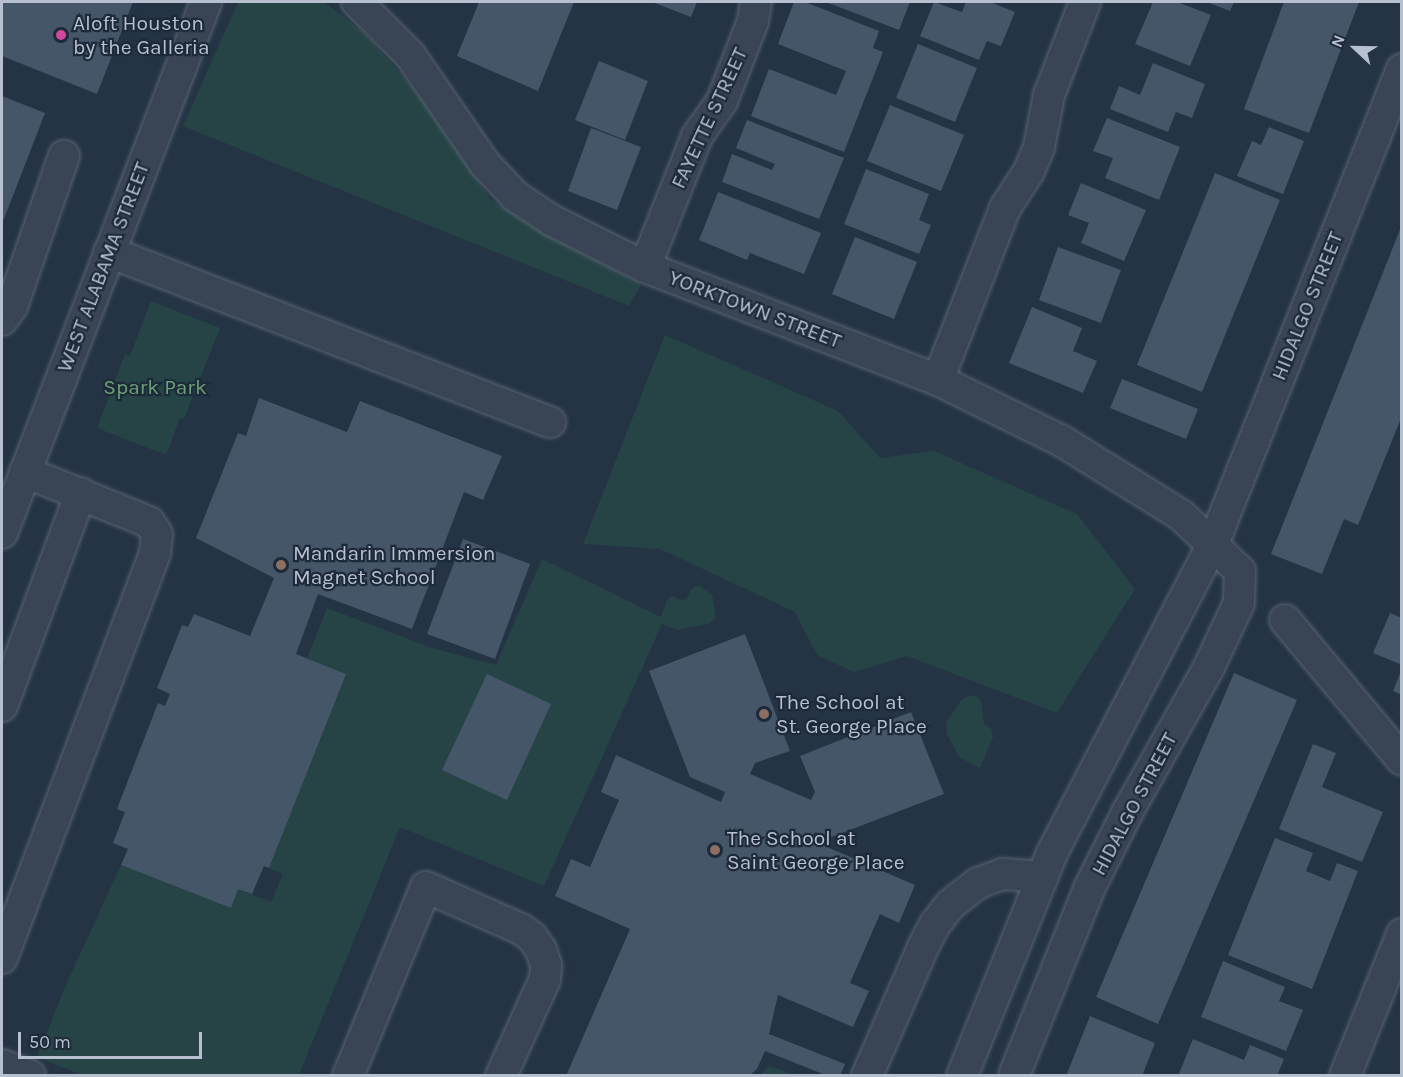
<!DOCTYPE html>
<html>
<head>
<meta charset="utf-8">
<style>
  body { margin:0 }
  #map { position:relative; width:1403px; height:1077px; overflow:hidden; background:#243445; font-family:Karla,sans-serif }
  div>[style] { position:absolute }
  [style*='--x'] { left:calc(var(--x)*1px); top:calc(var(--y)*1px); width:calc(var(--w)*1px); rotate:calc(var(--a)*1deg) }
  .green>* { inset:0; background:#264446 }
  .building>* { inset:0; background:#455669 }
  .roads { filter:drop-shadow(0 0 2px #576371) drop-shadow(0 0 2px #576371) }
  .minor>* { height:30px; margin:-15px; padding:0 15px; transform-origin:15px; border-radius:15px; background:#394554 }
  .dots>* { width:16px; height:16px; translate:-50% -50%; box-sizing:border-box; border:3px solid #1d2a39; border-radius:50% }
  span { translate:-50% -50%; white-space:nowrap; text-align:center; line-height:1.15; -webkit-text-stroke:4.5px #1d2a39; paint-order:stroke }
  .poi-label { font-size:21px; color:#b6c0ce }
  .left { translate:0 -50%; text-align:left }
  .street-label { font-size:21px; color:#b6c0ce }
  .park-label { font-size:21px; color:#6ba174 }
  .frame { position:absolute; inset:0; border:3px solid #b6c0ce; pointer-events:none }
  .north { position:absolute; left:1325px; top:18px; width:60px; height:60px; -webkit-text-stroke:4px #1d2a39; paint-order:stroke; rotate:292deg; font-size:16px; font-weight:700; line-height:24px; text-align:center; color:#b6c0ce }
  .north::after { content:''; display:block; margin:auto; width:21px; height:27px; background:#b6c0ce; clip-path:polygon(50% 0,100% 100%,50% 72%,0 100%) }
  .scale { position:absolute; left:18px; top:1032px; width:184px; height:27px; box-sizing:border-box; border:3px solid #b6c0ce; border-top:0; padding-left:8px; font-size:18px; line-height:21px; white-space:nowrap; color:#b6c0ce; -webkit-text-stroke:4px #1d2a39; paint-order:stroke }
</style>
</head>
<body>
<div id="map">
  <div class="green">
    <div style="clip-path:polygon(238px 2px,324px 2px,363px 32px,415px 90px,491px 200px,641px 285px,629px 306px,183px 126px)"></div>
    <div style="clip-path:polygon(151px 301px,220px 328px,184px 419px,180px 418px,166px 455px,97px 428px,125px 354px,130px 356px)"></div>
    <div style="clip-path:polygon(665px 335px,838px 411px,880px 458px,934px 451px,1077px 514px,1135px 589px,1057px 713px,907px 656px,854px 672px,817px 655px,795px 612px,660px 549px,583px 544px)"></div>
    <div style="clip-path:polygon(542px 559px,661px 617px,667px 600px,672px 596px,680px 600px,686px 599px,693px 587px,700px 586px,712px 594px,716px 618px,708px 624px,677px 630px,662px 624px,544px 886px,400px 827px,299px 1075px,82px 1075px,37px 1057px,65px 987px,121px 865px,231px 908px,238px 889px,271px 902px,283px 874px,269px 868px,345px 674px,307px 658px,327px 608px,432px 648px,496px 665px)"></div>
    <div style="clip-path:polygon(968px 696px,976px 696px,981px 701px,984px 724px,991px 728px,993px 737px,980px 768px,959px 757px,947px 734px,946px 723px,961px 700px)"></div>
    <div style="clip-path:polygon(770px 1066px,794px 1075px,759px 1075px)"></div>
  </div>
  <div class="building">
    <div style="clip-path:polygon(2px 2px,133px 2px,97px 94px,2px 56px)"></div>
    <div style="clip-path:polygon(479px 2px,574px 2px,538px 91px,457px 56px)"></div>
    <div style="clip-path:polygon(652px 2px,697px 2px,691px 17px)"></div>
    <div style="clip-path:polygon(794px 2px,805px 2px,879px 31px,873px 48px,883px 52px,844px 152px,751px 116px,769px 69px,836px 95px,846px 71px,778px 44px)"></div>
    <div style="clip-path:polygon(826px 2px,910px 2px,899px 30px)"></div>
    <div style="clip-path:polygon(934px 2px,962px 12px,966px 2px,990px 2px,1015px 12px,1001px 46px,987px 41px,979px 60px,920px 36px)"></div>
    <div style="clip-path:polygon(1153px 2px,1177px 2px,1211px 15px,1190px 66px,1135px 44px)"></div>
    <div style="clip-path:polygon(1207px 2px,1234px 2px,1230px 11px)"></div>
    <div style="clip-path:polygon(1284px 2px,1359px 2px,1309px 133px,1244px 109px)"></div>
    <div style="clip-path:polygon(918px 44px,977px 68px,955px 122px,896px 98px)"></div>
    <div style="clip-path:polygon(599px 61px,648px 81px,625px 140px,575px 120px)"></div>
    <div style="clip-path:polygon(1153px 63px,1205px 84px,1192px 118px,1176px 112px,1168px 132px,1110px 109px,1119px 86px,1140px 95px)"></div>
    <div style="clip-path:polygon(2px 96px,45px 113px,2px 224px)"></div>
    <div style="clip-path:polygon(890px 105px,964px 135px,941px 191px,867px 161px)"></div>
    <div style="clip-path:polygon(1107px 118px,1180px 147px,1159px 200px,1105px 178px,1113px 158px,1093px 151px)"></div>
    <div style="clip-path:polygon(747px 120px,844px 158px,819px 219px,722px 182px,732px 154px,772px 170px,775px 164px,736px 148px)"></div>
    <div style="clip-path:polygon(1269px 127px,1304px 141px,1283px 194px,1237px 176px,1252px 141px,1261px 145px)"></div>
    <div style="clip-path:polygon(591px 128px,641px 147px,617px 210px,568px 191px)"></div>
    <div style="clip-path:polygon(866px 169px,929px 194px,919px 220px,931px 225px,919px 254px,844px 224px)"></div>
    <div style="clip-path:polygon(1215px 173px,1280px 200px,1202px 392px,1137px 365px)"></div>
    <div style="clip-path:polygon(1081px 183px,1146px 210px,1124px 261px,1081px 243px,1089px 223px,1068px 215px)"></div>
    <div style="clip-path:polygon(718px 192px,821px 233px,804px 274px,750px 253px,747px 260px,699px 240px)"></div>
    <div style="clip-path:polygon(1401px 227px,1402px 416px,1358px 525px,1344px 519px,1322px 574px,1271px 554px)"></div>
    <div style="clip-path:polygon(855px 237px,917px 262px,894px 319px,832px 294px)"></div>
    <div style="clip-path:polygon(1058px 247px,1121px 270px,1101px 323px,1039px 300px)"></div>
    <div style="clip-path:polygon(1032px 307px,1082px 328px,1073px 351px,1097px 361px,1083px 393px,1009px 363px)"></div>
    <div style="clip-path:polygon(1122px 379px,1198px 409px,1186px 439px,1110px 408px)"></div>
    <div style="clip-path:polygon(259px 398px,347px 432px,360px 401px,502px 456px,483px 500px,464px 492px,412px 629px,318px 594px,296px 654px,346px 674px,269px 868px,264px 866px,252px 894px,238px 889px,231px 908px,121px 865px,128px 849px,113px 843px,125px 812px,117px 809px,158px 703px,165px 706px,170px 694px,157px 688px,182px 625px,188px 627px,194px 614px,250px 636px,274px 578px,196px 538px,238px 433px,246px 436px)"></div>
    <div style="clip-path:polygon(463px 539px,530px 564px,495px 659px,427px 634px)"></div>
    <div style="clip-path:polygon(1390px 613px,1402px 618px,1402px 665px,1373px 653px)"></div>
    <div style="clip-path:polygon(745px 634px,790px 751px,755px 763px,750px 774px,811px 800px,815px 792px,800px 756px,911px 712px,944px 794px,829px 838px,815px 832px,811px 840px,915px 885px,899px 923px,880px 914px,850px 983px,869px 991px,853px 1027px,778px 995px,769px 1034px,845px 1064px,840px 1076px,828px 1076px,765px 1051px,757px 1069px,749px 1076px,566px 1076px,630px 929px,555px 896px,571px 859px,590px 867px,619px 800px,601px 792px,616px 755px,721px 802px,725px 792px,690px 777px,649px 671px)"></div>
    <div style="clip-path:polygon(1401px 671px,1402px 671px,1402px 695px,1393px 691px)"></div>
    <div style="clip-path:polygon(1234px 673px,1297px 700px,1158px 1024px,1096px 997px)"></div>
    <div style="clip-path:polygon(487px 674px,551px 704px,507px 800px,442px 770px)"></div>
    <div style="clip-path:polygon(1313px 744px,1336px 753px,1322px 787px,1383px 812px,1362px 862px,1279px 829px)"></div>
    <div style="clip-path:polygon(1275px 838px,1313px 853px,1306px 871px,1330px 881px,1337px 863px,1358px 871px,1312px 989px,1228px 955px)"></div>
    <div style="clip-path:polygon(1223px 961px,1285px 987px,1279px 1001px,1303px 1010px,1286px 1051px,1201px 1017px)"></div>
    <div style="clip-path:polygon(1090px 1016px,1155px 1043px,1142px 1076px,1066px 1076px)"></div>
    <div style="clip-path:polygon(1193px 1039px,1244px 1060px,1250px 1045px,1284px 1059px,1277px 1076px,1178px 1076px)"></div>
  </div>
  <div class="roads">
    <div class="minor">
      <div style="--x:357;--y:2;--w:75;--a:45"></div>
      <div style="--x:410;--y:55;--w:132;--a:55.5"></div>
      <div style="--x:485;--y:164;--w:44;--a:46.8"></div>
      <div style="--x:515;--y:196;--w:43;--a:33.7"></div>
      <div style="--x:551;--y:220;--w:105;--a:26.6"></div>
      <div style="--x:645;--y:267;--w:314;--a:21.1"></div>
      <div style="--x:938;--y:380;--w:138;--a:26.2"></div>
      <div style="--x:1062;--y:441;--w:140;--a:31.9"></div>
      <div style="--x:1181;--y:515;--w:81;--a:43.5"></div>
      <div style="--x:1240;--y:571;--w:32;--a:92"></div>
      <div style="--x:1239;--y:603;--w:73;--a:115.2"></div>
      <div style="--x:1208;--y:669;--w:163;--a:119.4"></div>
      <div style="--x:1128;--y:811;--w:87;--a:116.6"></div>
      <div style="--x:1089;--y:889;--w:201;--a:111.9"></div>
      <div style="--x:109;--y:252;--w:473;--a:21.1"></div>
      <div style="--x:645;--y:267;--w:141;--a:-68.3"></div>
      <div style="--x:697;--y:136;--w:43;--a:-54.5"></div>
      <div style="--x:722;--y:101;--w:86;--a:-68.8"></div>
      <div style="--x:753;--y:21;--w:19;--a:-81"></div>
      <div style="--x:2;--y:320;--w:17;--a:-54"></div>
      <div style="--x:12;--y:306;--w:159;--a:-70.9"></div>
      <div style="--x:938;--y:380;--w:185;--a:-68.7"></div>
      <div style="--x:1005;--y:208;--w:44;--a:-57"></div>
      <div style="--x:1029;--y:171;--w:26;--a:-67"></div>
      <div style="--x:1039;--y:147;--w:53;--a:-79.1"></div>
      <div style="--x:1049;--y:95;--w:100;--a:-68.8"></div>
      <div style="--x:2;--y:533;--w:569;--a:-68.98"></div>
      <div style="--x:1285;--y:620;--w:182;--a:50.1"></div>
      <div style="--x:2;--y:706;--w:227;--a:-69.7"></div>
      <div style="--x:2;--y:958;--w:433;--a:-69.3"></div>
      <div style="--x:155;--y:553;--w:19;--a:-84"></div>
      <div style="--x:157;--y:534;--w:14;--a:-124"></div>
      <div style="--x:149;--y:522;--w:134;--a:-158"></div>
      <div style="--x:2;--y:1065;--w:30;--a:21"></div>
      <div style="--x:348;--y:1076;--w:204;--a:-67.6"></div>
      <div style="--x:426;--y:887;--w:104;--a:23.9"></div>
      <div style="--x:521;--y:929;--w:14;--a:36"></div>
      <div style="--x:532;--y:937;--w:16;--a:55"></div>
      <div style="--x:541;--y:950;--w:16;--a:72"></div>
      <div style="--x:546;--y:965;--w:14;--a:94"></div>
      <div style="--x:545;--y:979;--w:107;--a:114.4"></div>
      <div style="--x:867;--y:1076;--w:141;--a:-66.5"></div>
      <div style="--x:923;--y:947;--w:27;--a:-62"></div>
      <div style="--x:936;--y:923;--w:24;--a:-52"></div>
      <div style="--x:951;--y:904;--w:34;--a:-38"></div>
      <div style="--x:978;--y:883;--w:27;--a:-20"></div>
      <div style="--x:1003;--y:874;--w:40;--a:4.3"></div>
      <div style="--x:962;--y:1076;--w:240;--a:-68"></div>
      <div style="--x:1052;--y:853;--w:348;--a:-62.5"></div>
      <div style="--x:1213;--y:544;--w:511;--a:-68.3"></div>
      <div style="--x:1345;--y:1076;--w:153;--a:-68.1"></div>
    </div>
  </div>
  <div class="dots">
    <div style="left:61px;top:35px;background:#d1479c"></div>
    <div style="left:281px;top:565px;background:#8d6e63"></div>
    <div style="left:764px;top:714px;background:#8d6e63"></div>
    <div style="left:715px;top:850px;background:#8d6e63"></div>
  </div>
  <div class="poi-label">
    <span class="left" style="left:73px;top:35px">Aloft Houston<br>by the Galleria</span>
    <span class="left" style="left:293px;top:565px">Mandarin Immersion<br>Magnet School</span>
    <span class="left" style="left:776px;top:714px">The School at<br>St. George Place</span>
    <span class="left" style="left:727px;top:850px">The School at<br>Saint George Place</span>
  </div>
  <div class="street-label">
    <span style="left:709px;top:118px;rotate:-65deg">FAYETTE STREET</span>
    <span style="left:103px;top:267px;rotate:-69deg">WEST ALABAMA STREET</span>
    <span style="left:1307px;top:306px;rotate:-68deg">HIDALGO STREET</span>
    <span style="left:755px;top:309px;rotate:21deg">YORKTOWN STREET</span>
    <span style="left:1134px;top:804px;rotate:-62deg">HIDALGO STREET</span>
  </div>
  <div class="park-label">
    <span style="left:155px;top:387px">Spark Park</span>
  </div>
  <div class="frame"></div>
  <div class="north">N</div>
  <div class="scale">50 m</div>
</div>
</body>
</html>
